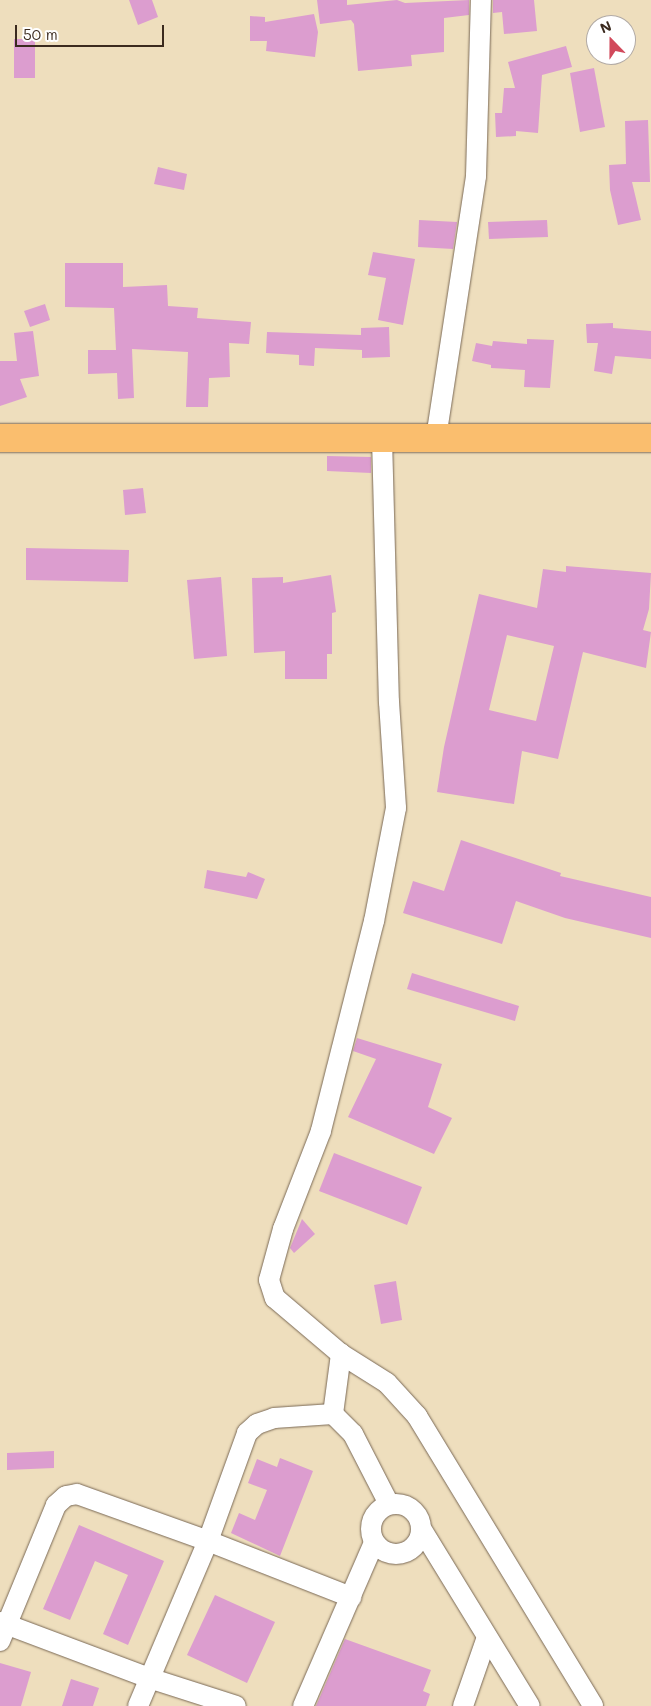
<!DOCTYPE html>
<html>
<head>
<meta charset="utf-8">
<style>
  body { margin:0 }
  #map { position:relative; width:651px; height:1706px; overflow:hidden; background:#eedebd; font-family:Mali,sans-serif }
  div>[style] { position:absolute }
  [style*='--x'] { left:calc(var(--x)*1px); top:calc(var(--y)*1px); width:calc(var(--w)*1px); rotate:calc(var(--a)*1deg) }
  .building>* { inset:0; background:#dc9dcf }
  .roads { filter:drop-shadow(0 0 1px #7a6956) drop-shadow(0 0 1px #7a6956) }
  .street>* { height:20px; margin:-10px; padding:0 10px; transform-origin:10px; border-radius:10px; background:#fff }
  .street>.ring { margin:-10px; padding:0; box-sizing:content-box; background:none; border:20px solid #fff; border-radius:50% }
  .highway>* { height:28px; margin:-14px; padding:0 14px; transform-origin:14px; border-radius:14px; background:#fabe6e }
  span { translate:-50% -50%; white-space:nowrap; text-align:center; line-height:1.15; -webkit-text-stroke:4px #fff; paint-order:stroke }
  .north { position:absolute; left:586px; top:15px; width:50px; height:50px; box-sizing:border-box; background:#fff; border:1px solid #b1aaa5; border-radius:50%; rotate:338deg; font-size:14px; font-weight:700; line-height:20px; text-align:center; color:#3b2a1e }
  .north::after { content:''; display:block; margin:auto; width:18px; height:22px; background:#d1495b; clip-path:polygon(50% 0,100% 100%,50% 72%,0 100%) }
  .scale { position:absolute; left:15px; top:25px; width:149px; height:22px; box-sizing:border-box; border:2px solid #3b2a1e; border-top:0; padding-left:6px; font-size:15px; line-height:18px; white-space:nowrap; color:#3b2a1e; -webkit-text-stroke:4px #fff; paint-order:stroke }
</style>
</head>
<body>
<div id="map">
  <div class="building">
    <div style="clip-path:polygon(129px 0,152px 0,158px 17px,138px 25px)"></div>
    <div style="clip-path:polygon(317px 0,347px 0,347px 5px,397px 0,405px 3px,469px 0,469px 15px,444px 18px,444px 52px,411px 55px,412px 66px,358px 71px,354px 24px,351px 20px,320px 24px)"></div>
    <div style="clip-path:polygon(493px 0,534px 0,537px 31px,504px 34px,502px 12px,493px 13px)"></div>
    <div style="clip-path:polygon(314px 14px,318px 32px,315px 57px,266px 51px,267px 41px,250px 41px,250px 16px,265px 17px,265px 22px)"></div>
    <div style="clip-path:polygon(14px 39px,35px 39px,35px 78px,14px 78px)"></div>
    <div style="clip-path:polygon(566px 46px,572px 67px,542px 75px,538px 133px,516px 131px,516px 136px,496px 137px,495px 113px,502px 113px,504px 88px,515px 88px,508px 62px)"></div>
    <div style="clip-path:polygon(594px 68px,605px 127px,580px 132px,570px 73px)"></div>
    <div style="clip-path:polygon(648px 120px,650px 182px,632px 182px,641px 220px,618px 225px,610px 190px,609px 165px,626px 164px,625px 121px)"></div>
    <div style="clip-path:polygon(158px 167px,187px 174px,184px 190px,154px 184px)"></div>
    <div style="clip-path:polygon(419px 220px,457px 222px,453px 249px,418px 247px)"></div>
    <div style="clip-path:polygon(547px 220px,548px 237px,489px 239px,488px 222px)"></div>
    <div style="clip-path:polygon(373px 252px,415px 259px,403px 325px,378px 320px,386px 278px,368px 275px)"></div>
    <div style="clip-path:polygon(65px 263px,123px 263px,123px 287px,167px 285px,168px 306px,198px 308px,197px 318px,251px 322px,249px 344px,229px 343px,230px 377px,209px 378px,208px 407px,186px 407px,188px 352px,132px 349px,134px 398px,118px 399px,117px 373px,88px 374px,88px 350px,116px 350px,114px 308px,65px 307px)"></div>
    <div style="clip-path:polygon(45px 304px,50px 320px,30px 327px,24px 311px)"></div>
    <div style="clip-path:polygon(613px 323px,613px 328px,651px 331px,651px 359px,615px 356px,612px 374px,594px 371px,598px 343px,587px 343px,586px 324px)"></div>
    <div style="clip-path:polygon(389px 327px,390px 357px,362px 358px,362px 350px,315px 348px,314px 366px,299px 365px,299px 355px,266px 353px,267px 332px,361px 335px,361px 328px)"></div>
    <div style="clip-path:polygon(33px 331px,39px 376px,20px 379px,27px 397px,0 406px,0 361px,17px 361px,14px 333px)"></div>
    <div style="clip-path:polygon(527px 339px,554px 340px,550px 388px,524px 387px,525px 370px,491px 368px,491px 365px,472px 361px,476px 343px,492px 346px,493px 341px,527px 344px)"></div>
    <div style="clip-path:polygon(327px 456px,371px 457px,371px 473px,327px 471px)"></div>
    <div style="clip-path:polygon(143px 488px,146px 513px,125px 515px,123px 490px)"></div>
    <div style="clip-path:polygon(26px 548px,129px 550px,128px 582px,26px 580px)"></div>
    <div style="clip-path:polygon(evenodd,566px 566px,651px 573px,649px 609px,643px 630px,651px 632px,646px 668px,583px 652px,558px 759px,522px 751px,514px 804px,437px 792px,444px 747px,479px 594px,537px 608px,543px 569px,566px 572px,566px 566px,507px 635px,554px 646px,536px 721px,489px 710px,507px 635px)"></div>
    <div style="clip-path:polygon(331px 575px,336px 612px,332px 613px,332px 654px,327px 654px,327px 679px,285px 679px,285px 651px,254px 653px,252px 578px,283px 577px,283px 583px)"></div>
    <div style="clip-path:polygon(221px 577px,227px 656px,194px 659px,187px 580px)"></div>
    <div style="clip-path:polygon(461px 840px,561px 873px,560px 876px,651px 897px,651px 938px,565px 918px,516px 901px,502px 944px,403px 913px,413px 881px,444px 891px)"></div>
    <div style="clip-path:polygon(207px 870px,246px 877px,248px 872px,265px 879px,257px 899px,204px 888px)"></div>
    <div style="clip-path:polygon(412px 973px,519px 1006px,515px 1021px,407px 989px)"></div>
    <div style="clip-path:polygon(357px 1038px,442px 1064px,428px 1107px,452px 1118px,434px 1154px,348px 1117px,376px 1059px,353px 1051px)"></div>
    <div style="clip-path:polygon(334px 1153px,422px 1187px,407px 1225px,319px 1191px)"></div>
    <div style="clip-path:polygon(302px 1219px,315px 1234px,294px 1253px,290px 1248px)"></div>
    <div style="clip-path:polygon(396px 1281px,402px 1320px,381px 1324px,374px 1285px)"></div>
    <div style="clip-path:polygon(54px 1451px,54px 1468px,7px 1470px,7px 1453px)"></div>
    <div style="clip-path:polygon(280px 1458px,313px 1471px,280px 1556px,231px 1533px,239px 1513px,255px 1520px,267px 1490px,248px 1483px,257px 1459px,277px 1467px)"></div>
    <div style="clip-path:polygon(79px 1525px,164px 1561px,128px 1645px,103px 1634px,128px 1575px,95px 1561px,70px 1620px,43px 1609px)"></div>
    <div style="clip-path:polygon(215px 1595px,275px 1622px,247px 1683px,187px 1655px)"></div>
    <div style="clip-path:polygon(345px 1639px,431px 1670px,423px 1691px,430px 1694px,426px 1706px,316px 1706px)"></div>
    <div style="clip-path:polygon(0 1663px,31px 1672px,21px 1706px,0 1706px)"></div>
    <div style="clip-path:polygon(71px 1679px,99px 1688px,93px 1706px,62px 1706px)"></div>
  </div>
  <div class="roads">
    <div class="street">
      <div style="--x:382;--y:438;--w:264;--a:88.5"></div>
      <div style="--x:389;--y:702;--w:106;--a:86.2"></div>
      <div style="--x:396;--y:808;--w:115;--a:101"></div>
      <div style="--x:374;--y:921;--w:217;--a:104.2"></div>
      <div style="--x:321;--y:1131;--w:105;--a:111.2"></div>
      <div style="--x:283;--y:1229;--w:53;--a:105.4"></div>
      <div style="--x:269;--y:1280;--w:19;--a:72"></div>
      <div style="--x:275;--y:1298;--w:87;--a:40.3"></div>
      <div style="--x:341;--y:1354;--w:54;--a:32.2"></div>
      <div style="--x:387;--y:1383;--w:45;--a:47.7"></div>
      <div style="--x:417;--y:1416;--w:339;--a:58.7"></div>
      <div style="--x:436;--y:438;--w:265;--a:-81.3"></div>
      <div style="--x:476;--y:176;--w:176;--a:-88.4"></div>
      <div style="--x:333;--y:1414;--w:61;--a:-82.4"></div>
      <div class="ring" style="left:371px;top:1504px;width:30px;height:30px"></div>
      <div style="--x:422;--y:1530;--w:206;--a:58.5"></div>
      <div style="--x:0;--y:1622;--w:159;--a:20.6"></div>
      <div style="--x:149;--y:1678;--w:91;--a:17.8"></div>
      <div style="--x:0;--y:1641;--w:147;--a:-67.6"></div>
      <div style="--x:56;--y:1505;--w:13;--a:-42"></div>
      <div style="--x:66;--y:1496;--w:11;--a:-10"></div>
      <div style="--x:77;--y:1494;--w:139;--a:19.7"></div>
      <div style="--x:208;--y:1541;--w:154;--a:21.4"></div>
      <div style="--x:138;--y:1706;--w:179;--a:-67"></div>
      <div style="--x:208;--y:1541;--w:115;--a:-70.1"></div>
      <div style="--x:247;--y:1433;--w:13;--a:-42"></div>
      <div style="--x:257;--y:1424;--w:18;--a:-19"></div>
      <div style="--x:274;--y:1418;--w:59;--a:-3.9"></div>
      <div style="--x:333;--y:1414;--w:28;--a:45"></div>
      <div style="--x:353;--y:1434;--w:79;--a:62.8"></div>
      <div style="--x:303;--y:1706;--w:178;--a:-66.5"></div>
      <div style="--x:463;--y:1706;--w:73;--a:-70.8"></div>
    </div>
    <div class="highway">
      <div style="--x:0;--y:438;--w:651;--a:0"></div>
    </div>
  </div>
  <div class="north">N</div>
  <div class="scale">50 m</div>
</div>
</body>
</html>
